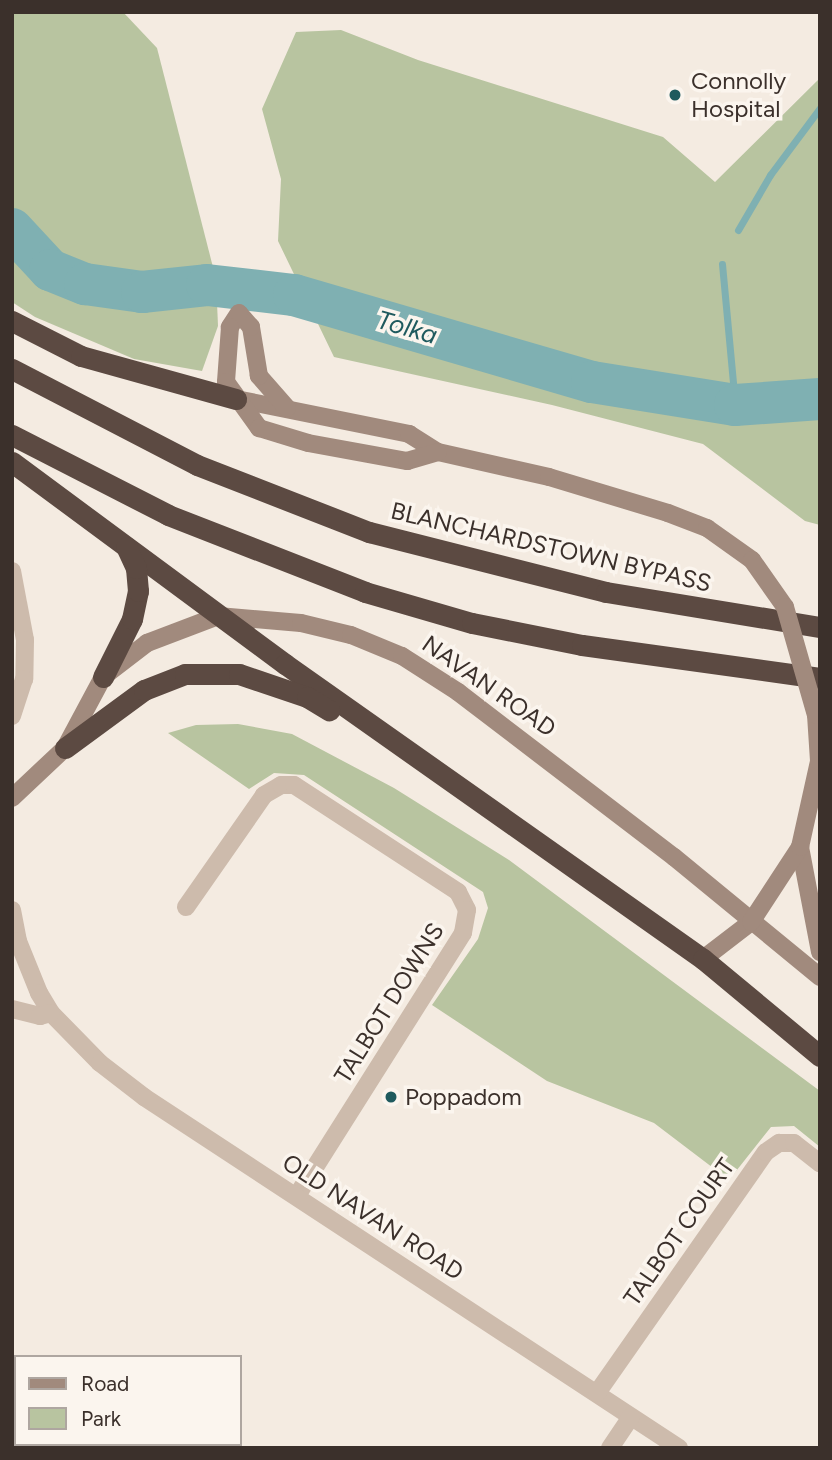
<!DOCTYPE html>
<html>
<head>
<meta charset="utf-8">
<style>
  body { margin:0 }
  #map { position:relative; width:832px; height:1460px; overflow:hidden; background:#f4ebe1; font-family:Figtree,sans-serif }
  div>[style] { position:absolute }
  [style*='--x'] { left:calc(var(--x)*1px); top:calc(var(--y)*1px); width:calc(var(--w)*1px); rotate:calc(var(--a)*1deg) }
  .green>* { inset:0; background:#b8c4a0 }
  .stream>* { height:7px; margin:-3.5px; padding:0 3.5px; transform-origin:3.5px; border-radius:3.5px; background:#7fb0b2 }
  .river>* { height:42px; margin:-21px; padding:0 21px; transform-origin:21px; border-radius:21px; background:#7fb0b2 }
  .street>* { height:18px; margin:-9px; padding:0 9px; transform-origin:9px; border-radius:9px; background:#cdbbac }
  .secondary>* { height:18px; margin:-9px; padding:0 9px; transform-origin:9px; border-radius:9px; background:#a18a7d }
  .highway>* { height:21px; margin:-10.5px; padding:0 10.5px; transform-origin:10.5px; border-radius:10.5px; background:#5c4a42 }
  .secondary-bridge>* { height:18px; margin:-9px; padding:0 9px; transform-origin:9px; border-radius:9px; background:#a18a7d }
  .dots>* { width:19px; height:19px; translate:-50% -50%; box-sizing:border-box; border:4px solid #fbf5ee; border-radius:50% }
  span { translate:-50% -50%; white-space:nowrap; text-align:center; line-height:1.15; -webkit-text-stroke:7px #fbf5ee; paint-order:stroke }
  .poi-label { font-size:24px; color:#3b302b }
  .left { translate:0 -50%; text-align:left }
  .street-label { font-size:24px; color:#3b302b }
  .water-label { font-size:26px; color:#1f5a5e; font-style:italic }
  .frame { position:absolute; inset:0; border:14px solid #3b302b; pointer-events:none }
  .legend { position:absolute; left:14px; top:1355px; width:228px; height:91px; box-sizing:border-box; background:#fbf5ee; border:2px solid #aea6a0; margin:0; padding:9px 12px; list-style:none; font-size:21px; color:#3b302b }
  .legend li { display:flex; align-items:center; gap:14px; height:35px }
  .legend b { width:35px; border:2px solid #aea6a0 }
</style>
</head>
<body>
<div id="map">
  <div class="green">
    <div style="clip-path:polygon(12px 12px,123px 12px,157px 48px,216px 279px,218px 326px,202px 371px,134px 359px,35px 317px,12px 302px)"></div>
    <div style="clip-path:polygon(341px 30px,418px 60px,663px 137px,715px 182px,820px 78px,820px 525px,805px 521px,703px 444px,552px 405px,334px 357px,278px 241px,281px 179px,262px 109px,296px 32px)"></div>
    <div style="clip-path:polygon(238px 724px,292px 734px,394px 788px,509px 860px,820px 1091px,820px 1147px,794px 1126px,771px 1127px,729px 1180px,654px 1123px,547px 1081px,432px 1005px,478px 939px,488px 908px,483px 892px,304px 775px,274px 773px,249px 789px,168px 733px,196px 725px)"></div>
  </div>
  <div class="stream">
    <div style="--x:738;--y:230;--w:64;--a:-59.8"></div>
    <div style="--x:770;--y:175;--w:84;--a:-53.3"></div>
    <div style="--x:722;--y:264;--w:142;--a:84.7"></div>
  </div>
  <div class="river">
    <div style="--x:12;--y:229;--w:56;--a:47.2"></div>
    <div style="--x:50;--y:270;--w:38;--a:22"></div>
    <div style="--x:85;--y:284;--w:58;--a:8"></div>
    <div style="--x:142;--y:292;--w:65;--a:-6.1"></div>
    <div style="--x:207;--y:285;--w:88;--a:6.6"></div>
    <div style="--x:294;--y:295;--w:310;--a:16.3"></div>
    <div style="--x:592;--y:382;--w:145;--a:9.1"></div>
    <div style="--x:735;--y:405;--w:85;--a:-4"></div>
  </div>
  <div class="street">
    <div style="--x:12;--y:571;--w:70;--a:79.3"></div>
    <div style="--x:25;--y:640;--w:39;--a:91"></div>
    <div style="--x:24;--y:679;--w:39;--a:108"></div>
    <div style="--x:186;--y:907;--w:136;--a:-55.1"></div>
    <div style="--x:264;--y:795;--w:20;--a:-30"></div>
    <div style="--x:281;--y:785;--w:13;--a:0"></div>
    <div style="--x:294;--y:785;--w:196;--a:33.1"></div>
    <div style="--x:458;--y:892;--w:20;--a:63"></div>
    <div style="--x:467;--y:910;--w:23;--a:100"></div>
    <div style="--x:463;--y:933;--w:311;--a:122.3"></div>
    <div style="--x:12;--y:910;--w:32;--a:79"></div>
    <div style="--x:18;--y:941;--w:56;--a:68"></div>
    <div style="--x:39;--y:993;--w:23;--a:59"></div>
    <div style="--x:51;--y:1013;--w:70;--a:45.6"></div>
    <div style="--x:100;--y:1063;--w:56;--a:37.7"></div>
    <div style="--x:144;--y:1097;--w:640;--a:33.27"></div>
    <div style="--x:12;--y:1009;--w:29;--a:14"></div>
    <div style="--x:40;--y:1016;--w:11;--a:-15"></div>
    <div style="--x:597;--y:1393;--w:294;--a:-55"></div>
    <div style="--x:766;--y:1152;--w:16;--a:-35"></div>
    <div style="--x:779;--y:1143;--w:15;--a:0"></div>
    <div style="--x:794;--y:1143;--w:33;--a:38"></div>
    <div style="--x:18;--y:1444;--w:6;--a:39"></div>
    <div style="--x:610;--y:1448;--w:37;--a:-56"></div>
  </div>
  <div class="secondary">
    <div style="--x:236;--y:399;--w:177;--a:11.4"></div>
    <div style="--x:409;--y:434;--w:34;--a:32"></div>
    <div style="--x:438;--y:452;--w:114;--a:12.7"></div>
    <div style="--x:549;--y:477;--w:124;--a:16.8"></div>
    <div style="--x:668;--y:513;--w:42;--a:21"></div>
    <div style="--x:707;--y:528;--w:55;--a:35.4"></div>
    <div style="--x:287;--y:408;--w:43;--a:-131.2"></div>
    <div style="--x:259;--y:376;--w:50;--a:-99.3"></div>
    <div style="--x:251;--y:327;--w:18;--a:-131"></div>
    <div style="--x:239;--y:313;--w:17;--a:123"></div>
    <div style="--x:230;--y:327;--w:55;--a:94.2"></div>
    <div style="--x:226;--y:382;--w:57;--a:54.3"></div>
    <div style="--x:259;--y:428;--w:51;--a:17"></div>
    <div style="--x:308;--y:443;--w:101;--a:10.3"></div>
    <div style="--x:407;--y:461;--w:32;--a:-16"></div>
    <div style="--x:12;--y:798;--w:73;--a:-43.3"></div>
    <div style="--x:65;--y:748;--w:81;--a:-61.8"></div>
    <div style="--x:103;--y:677;--w:56;--a:-37.7"></div>
    <div style="--x:147;--y:643;--w:76;--a:-20.8"></div>
    <div style="--x:218;--y:616;--w:83;--a:4.8"></div>
    <div style="--x:301;--y:623;--w:51;--a:13.5"></div>
    <div style="--x:351;--y:635;--w:55;--a:22.4"></div>
    <div style="--x:402;--y:656;--w:67;--a:32.7"></div>
    <div style="--x:458;--y:692;--w:272;--a:37.4"></div>
    <div style="--x:674;--y:857;--w:189;--a:39.4"></div>
    <div style="--x:800;--y:847;--w:107;--a:79.2"></div>
    <div style="--x:703;--y:959;--w:61;--a:-37.6"></div>
    <div style="--x:751;--y:922;--w:90;--a:-56.8"></div>
    <div style="--x:800;--y:847;--w:88;--a:-77.5"></div>
    <div style="--x:819;--y:761;--w:46;--a:-93.7"></div>
  </div>
  <div class="highway">
    <div style="--x:12;--y:321;--w:77;--a:26.9"></div>
    <div style="--x:81;--y:356;--w:161;--a:15.5"></div>
    <div style="--x:12;--y:369;--w:208;--a:27.4"></div>
    <div style="--x:197;--y:465;--w:185;--a:21.3"></div>
    <div style="--x:369;--y:532;--w:244;--a:14.2"></div>
    <div style="--x:606;--y:592;--w:217;--a:9.3"></div>
    <div style="--x:12;--y:435;--w:175;--a:27.1"></div>
    <div style="--x:168;--y:515;--w:212;--a:21.3"></div>
    <div style="--x:365;--y:592;--w:111;--a:16.2"></div>
    <div style="--x:472;--y:623;--w:112;--a:11.3"></div>
    <div style="--x:582;--y:645;--w:240;--a:7.9"></div>
    <div style="--x:12;--y:462;--w:340;--a:36.5"></div>
    <div style="--x:285;--y:664;--w:512;--a:35.21"></div>
    <div style="--x:703;--y:959;--w:152;--a:39.7"></div>
    <div style="--x:103;--y:677;--w:65;--a:-63.4"></div>
    <div style="--x:132;--y:619;--w:29;--a:-78"></div>
    <div style="--x:138;--y:591;--w:23;--a:-95"></div>
    <div style="--x:136;--y:568;--w:23;--a:-115"></div>
    <div style="--x:65;--y:748;--w:98;--a:-36.3"></div>
    <div style="--x:144;--y:690;--w:44;--a:-21.3"></div>
    <div style="--x:185;--y:674;--w:54;--a:0"></div>
    <div style="--x:239;--y:674;--w:72;--a:18.7"></div>
    <div style="--x:307;--y:697;--w:26;--a:31"></div>
  </div>
  <div class="secondary-bridge">
    <div style="--x:752;--y:560;--w:57;--a:54.9"></div>
    <div style="--x:785;--y:607;--w:112;--a:74"></div>
  </div>
  <div class="dots">
    <div style="left:675px;top:95px;background:#1f5a5e"></div>
    <div style="left:391px;top:1097px;background:#1f5a5e"></div>
  </div>
  <div class="poi-label">
    <span class="left" style="left:691px;top:95px">Connolly<br>Hospital</span>
    <span class="left" style="left:405px;top:1097px">Poppadom</span>
  </div>
  <div class="street-label">
    <span style="left:551px;top:547px;rotate:13deg">BLANCHARDSTOWN BYPASS</span>
    <span style="left:489px;top:686px;rotate:35deg">NAVAN ROAD</span>
    <span style="left:389px;top:1003px;rotate:-58deg">TALBOT DOWNS</span>
    <span style="left:373px;top:1217px;rotate:33deg">OLD NAVAN ROAD</span>
    <span style="left:679px;top:1232px;rotate:-55deg">TALBOT COURT</span>
  </div>
  <div class="water-label">
    <span style="left:407px;top:328px;rotate:16deg">Tolka</span>
  </div>
  <div class="frame"></div>
  <ul class="legend">
  <li><b style="height:9px;background:#a18a7d"></b>Road</li>
  <li><b style="height:19px;background:#b8c4a0"></b>Park</li>
  </ul>
</div>
</body>
</html>
